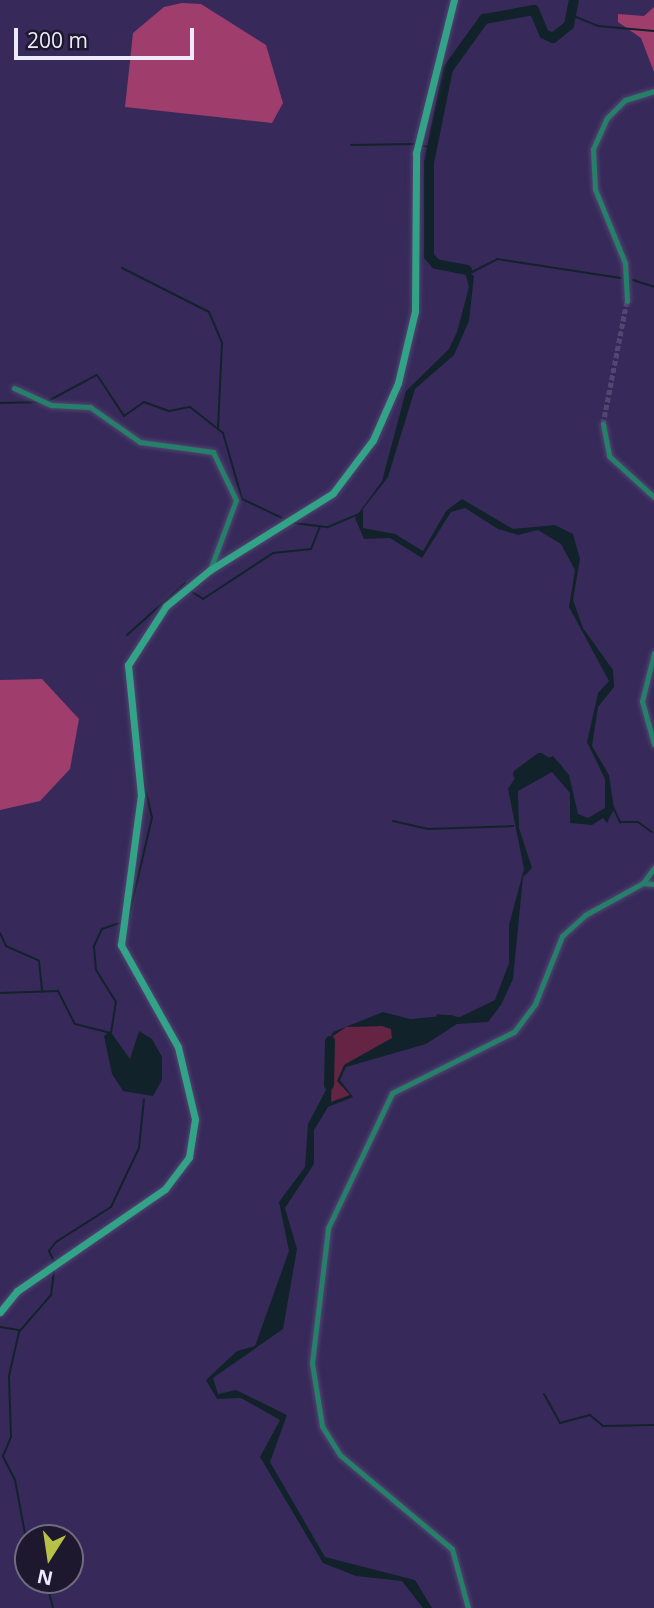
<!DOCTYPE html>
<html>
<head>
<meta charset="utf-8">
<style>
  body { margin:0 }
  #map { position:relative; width:654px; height:1608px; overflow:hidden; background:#372a5a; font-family:"Open Sans",sans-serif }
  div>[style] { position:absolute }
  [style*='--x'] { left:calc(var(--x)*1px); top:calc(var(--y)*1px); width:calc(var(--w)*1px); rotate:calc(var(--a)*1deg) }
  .green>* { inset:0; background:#652443 }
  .forest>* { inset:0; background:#9f3e6d }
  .water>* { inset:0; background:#12222b }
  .stream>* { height:2px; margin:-1px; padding:0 1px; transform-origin:1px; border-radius:1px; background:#12222b }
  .river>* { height:10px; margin:-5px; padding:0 5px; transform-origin:5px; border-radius:5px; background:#12222b }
  .minor-tunnel>* { height:5px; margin-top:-2.5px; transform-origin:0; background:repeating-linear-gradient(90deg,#524772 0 5px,transparent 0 7.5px) }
  .roads { filter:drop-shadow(0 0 2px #504571) drop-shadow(0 0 2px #504571) }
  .minor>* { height:5px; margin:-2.5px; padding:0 2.5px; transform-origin:2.5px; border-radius:2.5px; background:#267f69 }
  .secondary>* { height:7px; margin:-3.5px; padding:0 3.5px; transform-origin:3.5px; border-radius:3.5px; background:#33a387 }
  span { translate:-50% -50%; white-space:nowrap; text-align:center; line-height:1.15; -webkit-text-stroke:7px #1d182e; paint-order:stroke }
  .north { position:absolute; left:14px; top:1524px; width:70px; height:70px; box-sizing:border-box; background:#1d182e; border:2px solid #706c80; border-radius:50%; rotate:192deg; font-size:19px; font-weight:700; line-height:28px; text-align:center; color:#edeafc }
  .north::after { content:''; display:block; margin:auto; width:24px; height:32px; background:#b8c147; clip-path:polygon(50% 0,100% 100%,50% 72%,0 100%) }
  .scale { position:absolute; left:14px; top:28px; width:180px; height:32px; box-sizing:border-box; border:4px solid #edeafc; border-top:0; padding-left:9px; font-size:21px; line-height:24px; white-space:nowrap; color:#edeafc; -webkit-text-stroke:5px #1d182e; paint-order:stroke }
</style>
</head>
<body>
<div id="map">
  <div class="green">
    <div style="clip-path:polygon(382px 1026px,391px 1029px,392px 1038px,347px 1063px,337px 1081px,350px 1095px,331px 1102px,333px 1036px,346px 1027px)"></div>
  </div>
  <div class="forest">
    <div style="clip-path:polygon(182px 3px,201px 4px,266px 45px,283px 103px,272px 123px,125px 107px,133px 33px,164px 7px)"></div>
    <div style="clip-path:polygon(654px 7px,654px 72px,641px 38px,618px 22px,618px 14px,644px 16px)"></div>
    <div style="clip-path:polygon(42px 679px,79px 719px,70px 769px,40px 801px,0 810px,0 680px)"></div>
  </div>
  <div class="water">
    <div style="clip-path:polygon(evenodd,460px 264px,474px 276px,469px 321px,454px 355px,415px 389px,388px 477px,363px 509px,363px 528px,395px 534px,423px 551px,446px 511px,462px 499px,513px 529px,555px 525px,573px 534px,580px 559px,573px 600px,583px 628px,613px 670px,614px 687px,598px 707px,592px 746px,609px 775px,614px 809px,607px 823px,603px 818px,592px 825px,570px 823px,570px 793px,552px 772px,518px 791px,519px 828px,532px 868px,523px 877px,513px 979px,501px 1005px,488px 1022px,457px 1024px,426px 1044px,346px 1067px,340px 1080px,353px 1097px,328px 1107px,314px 1130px,314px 1164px,285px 1208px,297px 1249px,283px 1329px,213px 1378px,218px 1394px,236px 1390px,287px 1415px,270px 1462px,325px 1557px,415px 1580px,432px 1608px,423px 1608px,402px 1581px,356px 1576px,323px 1563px,260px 1457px,280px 1420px,241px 1398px,217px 1399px,206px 1380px,237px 1351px,255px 1346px,289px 1251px,279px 1202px,305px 1167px,308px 1124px,328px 1086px,326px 1051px,333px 1032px,383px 1012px,433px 1025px,437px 1014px,460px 1017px,495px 1000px,509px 963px,509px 925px,524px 869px,508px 789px,520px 770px,553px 756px,569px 775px,578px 814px,588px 818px,605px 808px,605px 779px,587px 742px,598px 693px,609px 681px,569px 607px,575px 570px,561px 544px,538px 530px,518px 535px,498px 529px,465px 508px,451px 512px,422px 558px,390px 538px,364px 539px,355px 518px,382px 481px,406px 391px,449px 349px,457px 332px,469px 287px,465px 272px,453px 269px,460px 264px,382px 1026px,391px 1029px,392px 1038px,344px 1065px,337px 1081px,350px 1095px,331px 1102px,333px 1036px,346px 1027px,382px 1026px)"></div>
    <div style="clip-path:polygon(110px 1031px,130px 1059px,139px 1031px,152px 1039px,162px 1057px,162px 1080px,153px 1096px,123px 1091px,112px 1074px,104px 1036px)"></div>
  </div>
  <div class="stream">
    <div style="--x:571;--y:15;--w:29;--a:22"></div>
    <div style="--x:598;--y:26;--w:56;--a:5.1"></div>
    <div style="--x:351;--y:145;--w:63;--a:-0.9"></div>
    <div style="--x:423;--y:146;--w:10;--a:6"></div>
    <div style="--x:122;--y:268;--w:97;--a:26.8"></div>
    <div style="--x:209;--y:312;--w:34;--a:67"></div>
    <div style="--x:222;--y:343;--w:84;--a:92.7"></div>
    <div style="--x:472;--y:272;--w:28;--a:-27"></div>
    <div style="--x:497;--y:259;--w:125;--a:8.7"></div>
    <div style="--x:633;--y:280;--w:22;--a:18"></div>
    <div style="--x:48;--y:401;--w:55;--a:-28"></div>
    <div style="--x:97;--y:375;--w:49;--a:56.6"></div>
    <div style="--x:124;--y:416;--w:24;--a:-35"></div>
    <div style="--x:144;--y:402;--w:27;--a:20"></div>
    <div style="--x:169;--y:411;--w:21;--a:-11"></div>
    <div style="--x:190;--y:407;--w:42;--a:38.2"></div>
    <div style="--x:223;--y:433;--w:69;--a:73.9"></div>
    <div style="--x:242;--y:499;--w:44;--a:25.4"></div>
    <div style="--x:0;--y:403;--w:42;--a:-1.4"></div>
    <div style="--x:294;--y:523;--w:34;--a:7"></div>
    <div style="--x:328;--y:527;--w:33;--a:-23"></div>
    <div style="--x:192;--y:592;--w:13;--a:32"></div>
    <div style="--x:203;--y:599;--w:84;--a:-33.3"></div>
    <div style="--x:273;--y:553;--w:38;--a:-6"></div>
    <div style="--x:311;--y:549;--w:24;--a:-68"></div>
    <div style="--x:127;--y:635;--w:78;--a:-41.9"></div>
    <div style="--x:613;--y:807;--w:17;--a:65"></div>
    <div style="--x:620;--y:822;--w:18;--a:0"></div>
    <div style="--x:638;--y:822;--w:17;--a:36"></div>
    <div style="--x:393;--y:821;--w:36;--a:13"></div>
    <div style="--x:428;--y:829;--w:85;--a:-2"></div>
    <div style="--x:128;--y:920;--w:105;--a:-76.8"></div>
    <div style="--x:152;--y:818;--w:46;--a:-102.5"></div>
    <div style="--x:0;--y:933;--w:14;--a:65"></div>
    <div style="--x:6;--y:946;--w:36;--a:24"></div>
    <div style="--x:39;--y:961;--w:31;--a:84"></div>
    <div style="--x:0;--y:993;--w:58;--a:-2"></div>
    <div style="--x:58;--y:991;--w:37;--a:63"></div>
    <div style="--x:75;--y:1024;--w:36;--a:14"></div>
    <div style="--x:111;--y:1033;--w:31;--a:-81"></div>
    <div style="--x:116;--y:1002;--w:38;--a:-122"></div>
    <div style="--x:96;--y:970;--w:24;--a:-95"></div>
    <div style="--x:94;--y:946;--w:19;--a:-65"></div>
    <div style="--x:102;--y:929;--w:18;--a:-19"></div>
    <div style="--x:54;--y:1261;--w:11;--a:-117"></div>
    <div style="--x:49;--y:1251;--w:11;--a:-52"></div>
    <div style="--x:56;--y:1242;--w:65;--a:-32.5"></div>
    <div style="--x:111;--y:1207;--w:65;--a:-64.6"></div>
    <div style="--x:139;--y:1148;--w:49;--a:-84.2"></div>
    <div style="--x:0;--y:1327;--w:19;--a:9"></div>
    <div style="--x:544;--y:1394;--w:33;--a:61"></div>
    <div style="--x:560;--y:1423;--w:31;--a:-15"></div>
    <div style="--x:590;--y:1415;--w:17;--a:40"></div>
    <div style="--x:603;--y:1426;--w:51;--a:-1.1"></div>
    <div style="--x:28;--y:1550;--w:71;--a:-100.5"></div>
    <div style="--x:15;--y:1480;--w:27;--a:-117"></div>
    <div style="--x:3;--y:1456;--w:21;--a:-67"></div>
    <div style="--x:11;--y:1437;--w:61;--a:-91.9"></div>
    <div style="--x:9;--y:1376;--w:45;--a:-77.2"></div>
    <div style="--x:19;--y:1332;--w:49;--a:-49.1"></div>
    <div style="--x:51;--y:1295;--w:25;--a:-83"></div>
    <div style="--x:46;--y:1580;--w:29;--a:76"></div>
  </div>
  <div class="river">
    <div style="--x:467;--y:270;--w:32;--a:-169"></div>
    <div style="--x:436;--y:264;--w:11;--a:-131"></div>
    <div style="--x:429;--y:256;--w:93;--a:-90"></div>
    <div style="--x:429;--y:163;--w:96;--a:-78.6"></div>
    <div style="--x:448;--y:69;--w:62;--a:-54.2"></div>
    <div style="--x:484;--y:19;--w:51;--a:-10.2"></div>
    <div style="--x:534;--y:10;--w:26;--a:67"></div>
    <div style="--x:544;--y:34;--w:10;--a:24"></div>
    <div style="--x:553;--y:38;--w:21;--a:-39"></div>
    <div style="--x:569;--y:25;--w:25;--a:-79"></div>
    <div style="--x:518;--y:774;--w:27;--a:-36"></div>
    <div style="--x:540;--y:758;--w:20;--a:30"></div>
    <div style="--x:413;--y:1024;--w:38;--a:-6"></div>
    <div style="--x:329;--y:1085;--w:44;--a:-88.7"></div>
  </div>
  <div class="minor-tunnel">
    <div style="--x:603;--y:424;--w:125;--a:-79"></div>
  </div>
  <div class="roads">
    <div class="minor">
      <div style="--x:627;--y:301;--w:38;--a:-93"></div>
      <div style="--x:625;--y:263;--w:80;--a:-112.1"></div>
      <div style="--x:595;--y:189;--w:40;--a:-92.9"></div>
      <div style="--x:593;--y:149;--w:34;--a:-66"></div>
      <div style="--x:607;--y:118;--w:25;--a:-45"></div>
      <div style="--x:625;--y:100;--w:30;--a:-17"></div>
      <div style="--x:14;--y:388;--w:41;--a:24.7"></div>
      <div style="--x:51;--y:405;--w:39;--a:3"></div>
      <div style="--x:90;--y:407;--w:61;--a:35"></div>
      <div style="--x:140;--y:442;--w:74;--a:7.8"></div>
      <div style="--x:213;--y:452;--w:53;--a:64.4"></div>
      <div style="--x:236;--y:500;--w:75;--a:110.4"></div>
      <div style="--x:603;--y:424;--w:33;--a:79"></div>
      <div style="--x:609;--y:456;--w:61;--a:42.3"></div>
      <div style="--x:654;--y:653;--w:49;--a:104"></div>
      <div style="--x:642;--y:701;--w:45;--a:74.4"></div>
      <div style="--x:643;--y:883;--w:11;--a:5"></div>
      <div style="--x:468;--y:1608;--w:61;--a:-105.2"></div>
      <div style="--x:452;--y:1549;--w:146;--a:-140"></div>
      <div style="--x:340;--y:1455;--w:34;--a:-122"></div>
      <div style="--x:322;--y:1426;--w:64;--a:-99"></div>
      <div style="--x:312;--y:1363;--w:136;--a:-83.2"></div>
      <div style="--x:328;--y:1228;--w:149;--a:-64.6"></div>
      <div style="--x:392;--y:1093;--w:136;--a:-26.6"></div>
      <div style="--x:514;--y:1032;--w:35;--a:-53"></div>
      <div style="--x:535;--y:1004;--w:73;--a:-68.3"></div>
      <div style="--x:562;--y:936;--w:31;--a:-42"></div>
      <div style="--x:585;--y:915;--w:66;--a:-28.9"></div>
      <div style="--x:643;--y:883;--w:19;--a:-54"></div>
    </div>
    <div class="secondary">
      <div style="--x:0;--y:1312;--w:27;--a:-51"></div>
      <div style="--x:17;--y:1291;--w:180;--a:-34.6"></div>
      <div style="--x:165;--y:1189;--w:40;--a:-53"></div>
      <div style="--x:189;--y:1157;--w:38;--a:-81"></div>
      <div style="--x:195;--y:1119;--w:74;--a:-103.3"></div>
      <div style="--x:178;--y:1047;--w:117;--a:-119.2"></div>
      <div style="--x:121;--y:945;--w:151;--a:-82.4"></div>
      <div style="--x:141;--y:795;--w:131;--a:-95.7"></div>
      <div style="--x:128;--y:665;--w:70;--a:-57.2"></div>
      <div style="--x:166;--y:606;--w:57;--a:-39.3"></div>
      <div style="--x:210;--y:570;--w:145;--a:-32"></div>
      <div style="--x:333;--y:493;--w:66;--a:-53"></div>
      <div style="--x:373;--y:440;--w:62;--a:-66.3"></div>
      <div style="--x:398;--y:383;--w:74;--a:-76.7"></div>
      <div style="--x:415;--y:311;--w:158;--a:-89.6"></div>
      <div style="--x:416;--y:153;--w:158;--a:-76.1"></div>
    </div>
  </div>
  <div class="north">N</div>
  <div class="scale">200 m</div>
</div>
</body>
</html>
